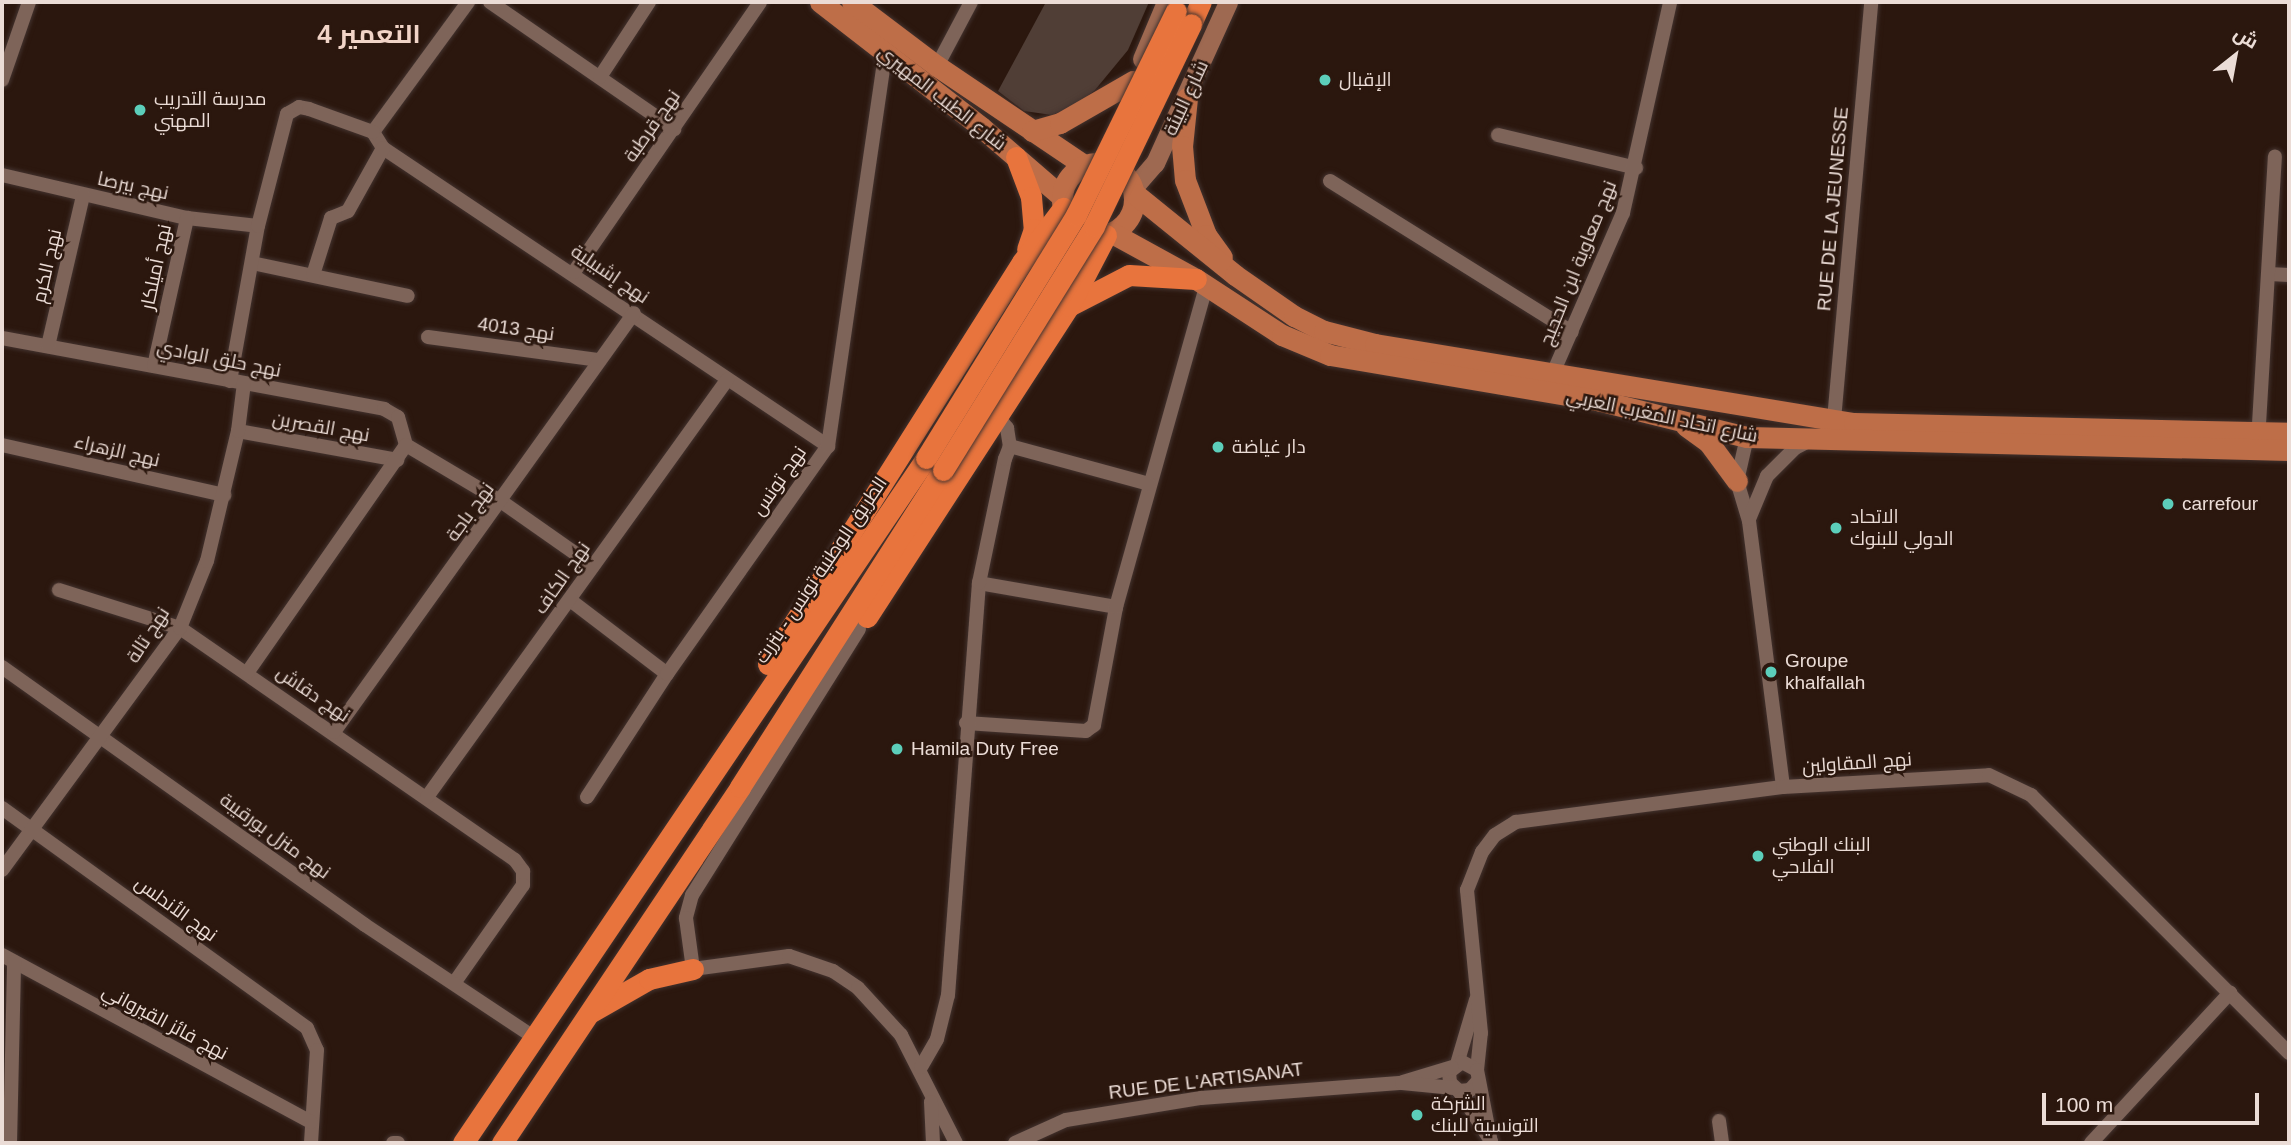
<!DOCTYPE html>
<html>
<head>
<meta charset="utf-8">
<style>
  body { margin:0 }
  #map { position:relative; width:2291px; height:1145px; overflow:hidden; background:#2b170e; font-family:Helvetica,Cairo,sans-serif }
  div>[style] { position:absolute }
  [style*='--x'] { left:calc(var(--x)*1px); top:calc(var(--y)*1px); width:calc(var(--w)*1px); rotate:calc(var(--a)*1deg) }
  .green>* { inset:0; background:#503e36 }
  .roads { filter:drop-shadow(0 0 2px #43332f) drop-shadow(0 0 2px #43332f) }
  .minor>* { height:14px; margin:-7px; padding:0 7px; transform-origin:7px; border-radius:7px; background:#7e6459 }
  .secondary>* { height:19px; margin:-9.5px; padding:0 9.5px; transform-origin:9.5px; border-radius:9.5px; background:#9e6951 }
  .primary>* { height:21px; margin:-10.5px; padding:0 10.5px; transform-origin:10.5px; border-radius:10.5px; background:#be6e48 }
  .primary>.ring { margin:-10.5px; padding:0; box-sizing:content-box; background:none; border:21px solid #be6e48; border-radius:50% }
  .motorway>* { height:21px; margin:-10.5px; padding:0 10.5px; transform-origin:10.5px; border-radius:10.5px; background:#e8743d }
  .bridges { filter:drop-shadow(0 0 2px #43332f) drop-shadow(0 0 2px #43332f) }
  .motorway-bridge>* { height:21px; margin:-10.5px; padding:0 10.5px; transform-origin:10.5px; border-radius:10.5px; background:#e8743d }
  .dots>* { width:19px; height:19px; translate:-50% -50%; box-sizing:border-box; border:4px solid #2b170e; border-radius:50% }
  span { translate:-50% -50%; white-space:nowrap; text-align:center; line-height:1.15; -webkit-text-stroke:5px #2b170e; paint-order:stroke }
  .poi-label { font-size:19px; color:#ebdcd6 }
  .left { translate:0 -50%; text-align:left }
  .street-label { font-size:19px; color:#ebdcd6 }
  .district-label { font-size:26px; color:#f1d4c7; font-weight:700 }
  .frame { position:absolute; inset:0; border:4px solid #ebdcd6; pointer-events:none }
  .north { position:absolute; left:2200px; top:21px; width:70px; height:70px; -webkit-text-stroke:5px #2b170e; paint-order:stroke; rotate:31deg; font-size:19px; font-weight:700; line-height:28px; text-align:center; color:#ebdcd6 }
  .north::after { content:''; display:block; margin:auto; width:24px; height:32px; background:#ebdcd6; clip-path:polygon(50% 0,100% 100%,50% 72%,0 100%) }
  .scale { position:absolute; left:2042px; top:1093px; width:217px; height:32px; box-sizing:border-box; border:4px solid #ebdcd6; border-top:0; padding-left:9px; font-size:21px; line-height:24px; white-space:nowrap; color:#ebdcd6; -webkit-text-stroke:5px #2b170e; paint-order:stroke }
</style>
</head>
<body>
<div id="map">
  <div class="green">
    <div style="clip-path:polygon(1046px 2px,1149px 2px,1128px 50px,1095px 90px,1074px 107px,1052px 115px,1024px 111px,998px 91px)"></div>
  </div>
  <div class="roads">
    <div class="minor">
      <div style="--x:490;--y:2;--w:224;--a:34.6"></div>
      <div style="--x:937;--y:66;--w:72;--a:-62"></div>
      <div style="--x:600;--y:77;--w:90;--a:-56.8"></div>
      <div style="--x:2;--y:80;--w:83;--a:-70.9"></div>
      <div style="--x:373;--y:132;--w:19;--a:58"></div>
      <div style="--x:383;--y:148;--w:536;--a:33.81"></div>
      <div style="--x:373;--y:132;--w:161;--a:-53.8"></div>
      <div style="--x:1498;--y:135;--w:142;--a:13.4"></div>
      <div style="--x:2;--y:175;--w:190;--a:13.1"></div>
      <div style="--x:187;--y:218;--w:71;--a:6.4"></div>
      <div style="--x:1330;--y:181;--w:285;--a:32"></div>
      <div style="--x:252;--y:263;--w:159;--a:11.9"></div>
      <div style="--x:574;--y:272;--w:328;--a:-55.4"></div>
      <div style="--x:2269;--y:274;--w:20;--a:3"></div>
      <div style="--x:313;--y:275;--w:60;--a:-72.5"></div>
      <div style="--x:331;--y:218;--w:18;--a:-22"></div>
      <div style="--x:348;--y:211;--w:72;--a:-60.9"></div>
      <div style="--x:428;--y:337;--w:173;--a:7.7"></div>
      <div style="--x:2;--y:338;--w:389;--a:10.5"></div>
      <div style="--x:384;--y:409;--w:16;--a:30"></div>
      <div style="--x:398;--y:417;--w:29;--a:74"></div>
      <div style="--x:48;--y:346;--w:155;--a:-76.9"></div>
      <div style="--x:154;--y:366;--w:152;--a:-77.4"></div>
      <div style="--x:1553;--y:373;--w:175;--a:-66.4"></div>
      <div style="--x:1623;--y:213;--w:216;--a:-77.4"></div>
      <div style="--x:230;--y:381;--w:158;--a:-79.8"></div>
      <div style="--x:258;--y:226;--w:116;--a:-75.5"></div>
      <div style="--x:287;--y:114;--w:14;--a:-30"></div>
      <div style="--x:299;--y:107;--w:10;--a:11"></div>
      <div style="--x:309;--y:109;--w:68;--a:19.8"></div>
      <div style="--x:997;--y:416;--w:16;--a:50"></div>
      <div style="--x:1007;--y:428;--w:18;--a:81"></div>
      <div style="--x:1834;--y:420;--w:420;--a:-84.9"></div>
      <div style="--x:238;--y:431;--w:162;--a:10.3"></div>
      <div style="--x:1747;--y:437;--w:45;--a:102.8"></div>
      <div style="--x:1737;--y:481;--w:42;--a:73.3"></div>
      <div style="--x:1749;--y:521;--w:268;--a:82.7"></div>
      <div style="--x:2258;--y:441;--w:285;--a:-86.6"></div>
      <div style="--x:2;--y:445;--w:228;--a:12.7"></div>
      <div style="--x:406;--y:445;--w:112;--a:30.7"></div>
      <div style="--x:502;--y:502;--w:111;--a:35.1"></div>
      <div style="--x:1749;--y:519;--w:47;--a:-67.3"></div>
      <div style="--x:1767;--y:476;--w:40;--a:-45"></div>
      <div style="--x:1795;--y:448;--w:16;--a:-27"></div>
      <div style="--x:979;--y:583;--w:139;--a:9.9"></div>
      <div style="--x:59;--y:590;--w:127;--a:17.4"></div>
      <div style="--x:180;--y:628;--w:407;--a:34.7"></div>
      <div style="--x:515;--y:860;--w:14;--a:54"></div>
      <div style="--x:523;--y:871;--w:14;--a:90"></div>
      <div style="--x:523;--y:885;--w:120;--a:125.1"></div>
      <div style="--x:570;--y:600;--w:122;--a:37.3"></div>
      <div style="--x:859;--y:629;--w:314;--a:122.1"></div>
      <div style="--x:692;--y:895;--w:24;--a:105"></div>
      <div style="--x:686;--y:918;--w:51;--a:82.2"></div>
      <div style="--x:693;--y:969;--w:97;--a:-7.7"></div>
      <div style="--x:789;--y:956;--w:46;--a:18.8"></div>
      <div style="--x:833;--y:971;--w:30;--a:34"></div>
      <div style="--x:858;--y:988;--w:64;--a:47.5"></div>
      <div style="--x:901;--y:1035;--w:121;--a:63"></div>
      <div style="--x:2;--y:667;--w:445;--a:35.4"></div>
      <div style="--x:365;--y:925;--w:197;--a:33.6"></div>
      <div style="--x:247;--y:673;--w:278;--a:-55.1"></div>
      <div style="--x:966;--y:723;--w:120;--a:3.8"></div>
      <div style="--x:1086;--y:731;--w:10;--a:-37"></div>
      <div style="--x:1094;--y:725;--w:120;--a:-79.4"></div>
      <div style="--x:1116;--y:607;--w:333;--a:-74.3"></div>
      <div style="--x:334;--y:732;--w:515;--a:-54.4"></div>
      <div style="--x:427;--y:797;--w:514;--a:-54.27"></div>
      <div style="--x:587;--y:797;--w:147;--a:-57"></div>
      <div style="--x:667;--y:674;--w:279;--a:-54.8"></div>
      <div style="--x:828;--y:446;--w:396;--a:-81.7"></div>
      <div style="--x:2;--y:808;--w:376;--a:35.8"></div>
      <div style="--x:307;--y:1028;--w:24;--a:66"></div>
      <div style="--x:317;--y:1050;--w:93;--a:93.7"></div>
      <div style="--x:2;--y:870;--w:300;--a:-53.7"></div>
      <div style="--x:180;--y:628;--w:72;--a:-68.1"></div>
      <div style="--x:207;--y:561;--w:134;--a:-76.6"></div>
      <div style="--x:238;--y:431;--w:48;--a:-82.9"></div>
      <div style="--x:2;--y:955;--w:351;--a:28.4"></div>
      <div style="--x:1457;--y:1064;--w:67;--a:-73.5"></div>
      <div style="--x:921;--y:1067;--w:32;--a:-60"></div>
      <div style="--x:937;--y:1039;--w:45;--a:-76"></div>
      <div style="--x:948;--y:995;--w:413;--a:-85.7"></div>
      <div style="--x:979;--y:583;--w:127;--a:-78.2"></div>
      <div style="--x:1005;--y:459;--w:14;--a:-69"></div>
      <div style="--x:1010;--y:446;--w:144;--a:15.3"></div>
      <div style="--x:1477;--y:1070;--w:37;--a:-84"></div>
      <div style="--x:1481;--y:1033;--w:144;--a:-95.6"></div>
      <div style="--x:1467;--y:890;--w:41;--a:-68.5"></div>
      <div style="--x:1482;--y:852;--w:21;--a:-53"></div>
      <div style="--x:1495;--y:835;--w:25;--a:-32"></div>
      <div style="--x:1516;--y:822;--w:269;--a:-7.5"></div>
      <div style="--x:1783;--y:787;--w:206;--a:-3.3"></div>
      <div style="--x:1989;--y:775;--w:47;--a:25.5"></div>
      <div style="--x:2031;--y:795;--w:365;--a:45"></div>
      <div style="--x:1478;--y:1081;--w:12;--a:132"></div>
      <div style="--x:1470;--y:1090;--w:11;--a:175"></div>
      <div style="--x:1459;--y:1091;--w:12;--a:-138"></div>
      <div style="--x:1450;--y:1083;--w:11;--a:-95"></div>
      <div style="--x:1449;--y:1072;--w:16;--a:-38"></div>
      <div style="--x:1462;--y:1062;--w:17;--a:28"></div>
      <div style="--x:1477;--y:1070;--w:74;--a:79.1"></div>
      <div style="--x:1403;--y:1082;--w:51;--a:-17"></div>
      <div style="--x:1459;--y:1091;--w:59;--a:57.4"></div>
      <div style="--x:931;--y:1102;--w:41;--a:87.2"></div>
      <div style="--x:1719;--y:1121;--w:22;--a:82"></div>
      <div style="--x:10;--y:1143;--w:181;--a:-88.7"></div>
      <div style="--x:393;--y:1143;--w:5;--a:0"></div>
      <div style="--x:1015;--y:1143;--w:56;--a:-24.3"></div>
      <div style="--x:1066;--y:1120;--w:137;--a:-9.3"></div>
      <div style="--x:1201;--y:1098;--w:202;--a:-4.3"></div>
      <div style="--x:1402;--y:1083;--w:52;--a:5.5"></div>
      <div style="--x:2091;--y:1143;--w:205;--a:-47.2"></div>
    </div>
    <div class="secondary">
      <div style="--x:1142;--y:59;--w:62;--a:-67.2"></div>
      <div style="--x:1133;--y:188;--w:33;--a:-49"></div>
      <div style="--x:1155;--y:163;--w:177;--a:-65.6"></div>
    </div>
    <div class="primary">
      <div style="--x:820;--y:2;--w:204;--a:37.8"></div>
      <div style="--x:981;--y:127;--w:107;--a:40.8"></div>
      <div style="--x:852;--y:2;--w:106;--a:37"></div>
      <div style="--x:937;--y:66;--w:177;--a:34"></div>
      <div style="--x:1187;--y:98;--w:48;--a:95.9"></div>
      <div style="--x:1182;--y:146;--w:34;--a:85"></div>
      <div style="--x:1185;--y:180;--w:59;--a:69.1"></div>
      <div style="--x:1206;--y:235;--w:27;--a:54"></div>
      <div style="--x:1032;--y:131;--w:29;--a:-16"></div>
      <div style="--x:1060;--y:123;--w:84;--a:-29.9"></div>
      <div class="ring" style="left:1062px;top:163px;width:51px;height:51px"></div>
      <div style="--x:1135;--y:194;--w:129;--a:39"></div>
      <div style="--x:1235;--y:275;--w:72;--a:34.8"></div>
      <div style="--x:1294;--y:316;--w:34;--a:27"></div>
      <div style="--x:1324;--y:331;--w:53;--a:14.3"></div>
      <div style="--x:1375;--y:344;--w:485;--a:9.4"></div>
      <div style="--x:1854;--y:423;--w:435;--a:1.3"></div>
      <div style="--x:1112;--y:233;--w:96;--a:28.7"></div>
      <div style="--x:1196;--y:279;--w:103;--a:33.1"></div>
      <div style="--x:1282;--y:335;--w:52;--a:22.6"></div>
      <div style="--x:1330;--y:355;--w:271;--a:9.6"></div>
      <div style="--x:1597;--y:400;--w:154;--a:13.9"></div>
      <div style="--x:1747;--y:437;--w:542;--a:1.37"></div>
      <div style="--x:1686;--y:426;--w:29;--a:36"></div>
      <div style="--x:1709;--y:443;--w:47;--a:53.6"></div>
    </div>
    <div class="motorway">
      <div style="--x:1191;--y:24;--w:24;--a:-66"></div>
      <div style="--x:1016;--y:157;--w:43;--a:69.4"></div>
      <div style="--x:1031;--y:197;--w:32;--a:85"></div>
      <div style="--x:1034;--y:229;--w:21;--a:109"></div>
      <div style="--x:1071;--y:305;--w:65;--a:-27.3"></div>
      <div style="--x:1129;--y:275;--w:67;--a:3.4"></div>
      <div style="--x:867;--y:617;--w:371;--a:-57"></div>
      <div style="--x:1069;--y:306;--w:80;--a:-62.5"></div>
      <div style="--x:768;--y:664;--w:476;--a:-57.7"></div>
      <div style="--x:1022;--y:262;--w:68;--a:-52.8"></div>
      <div style="--x:591;--y:1012;--w:67;--a:-29.6"></div>
      <div style="--x:649;--y:979;--w:45;--a:-12.8"></div>
      <div style="--x:463;--y:1143;--w:827;--a:-55.94"></div>
      <div style="--x:502;--y:1143;--w:428;--a:-56.2"></div>
      <div style="--x:740;--y:787;--w:376;--a:-57.4"></div>
    </div>
  </div>
  <div class="bridges">
    <div class="motorway-bridge">
      <div style="--x:926;--y:458;--w:286;--a:-58.3"></div>
      <div style="--x:1076;--y:215;--w:227;--a:-63.9"></div>
      <div style="--x:943;--y:470;--w:287;--a:-58.2"></div>
      <div style="--x:1094;--y:226;--w:224;--a:-64.3"></div>
    </div>
  </div>
  <div class="dots">
    <div style="left:1325px;top:80px;background:#5cceba"></div>
    <div style="left:140px;top:110px;background:#5cceba"></div>
    <div style="left:1218px;top:447px;background:#5cceba"></div>
    <div style="left:2168px;top:504px;background:#5cceba"></div>
    <div style="left:1836px;top:528px;background:#5cceba"></div>
    <div style="left:1771px;top:672px;background:#5cceba"></div>
    <div style="left:897px;top:749px;background:#5cceba"></div>
    <div style="left:1758px;top:856px;background:#5cceba"></div>
    <div style="left:1417px;top:1115px;background:#5cceba"></div>
  </div>
  <div class="poi-label">
    <span class="left" style="left:1339px;top:80px">الإقبال</span>
    <span class="left" style="left:154px;top:110px">مدرسة التدريب<br>المهني</span>
    <span class="left" style="left:1232px;top:447px">دار غياضة</span>
    <span class="left" style="left:2182px;top:504px">carrefour</span>
    <span class="left" style="left:1850px;top:528px">الاتحاد<br>الدولي للبنوك</span>
    <span class="left" style="left:1785px;top:672px">Groupe<br>khalfallah</span>
    <span class="left" style="left:911px;top:749px">Hamila Duty Free</span>
    <span class="left" style="left:1772px;top:856px">البنك الوطني<br>الفلاحي</span>
    <span class="left" style="left:1431px;top:1115px">الشركة<br>التونسية للبنك</span>
  </div>
  <div class="street-label">
    <span style="left:942px;top:98px;rotate:38deg">شارع الطيب المهيري</span>
    <span style="left:1186px;top:98px;rotate:-65deg">شارع البيئة</span>
    <span style="left:652px;top:126px;rotate:-55deg">نهج قرطبة</span>
    <span style="left:133px;top:186px;rotate:12deg">نهج بيرصا</span>
    <span style="left:1833px;top:209px;rotate:-85deg">RUE DE LA JEUNESSE</span>
    <span style="left:1578px;top:263px;rotate:-68deg">نهج معاوية ابن الحجيج</span>
    <span style="left:47px;top:266px;rotate:-77deg">نهج الكرم</span>
    <span style="left:156px;top:267px;rotate:-78deg">نهج أميلكار</span>
    <span style="left:610px;top:274px;rotate:34deg">نهج إشبيلية</span>
    <span style="left:516px;top:329px;rotate:8deg">نهج 4013</span>
    <span style="left:219px;top:359px;rotate:11deg">نهج حلق الوادي</span>
    <span style="left:1662px;top:416px;rotate:12deg">شارع اتحاد المغرب العربي</span>
    <span style="left:321px;top:427px;rotate:10deg">نهج القصرين</span>
    <span style="left:117px;top:451px;rotate:13deg">نهج الزهراء</span>
    <span style="left:779px;top:481px;rotate:-55deg">نهج تونس</span>
    <span style="left:470px;top:512px;rotate:-54deg">نهج باجة</span>
    <span style="left:821px;top:570px;rotate:-56deg">الطريق الوطنية تونس - بنزرت</span>
    <span style="left:562px;top:578px;rotate:-55deg">نهج الكاف</span>
    <span style="left:148px;top:635px;rotate:-57deg">نهج تالة</span>
    <span style="left:313px;top:694px;rotate:34deg">نهج دقاش</span>
    <span style="left:1857px;top:763px;rotate:-4deg">نهج المقاولين</span>
    <span style="left:275px;top:836px;rotate:36deg">نهج منزل بورقيبة</span>
    <span style="left:176px;top:909px;rotate:36deg">نهج الأندلس</span>
    <span style="left:165px;top:1022px;rotate:28deg">نهج فائز القيرواني</span>
    <span style="left:1206px;top:1081px;rotate:-7deg">RUE DE L'ARTISANAT</span>
  </div>
  <div class="district-label">
    <span style="left:369px;top:35px">التعمير 4</span>
  </div>
  <div class="frame"></div>
  <div class="north">ش</div>
  <div class="scale">100 m</div>
</div>
</body>
</html>
